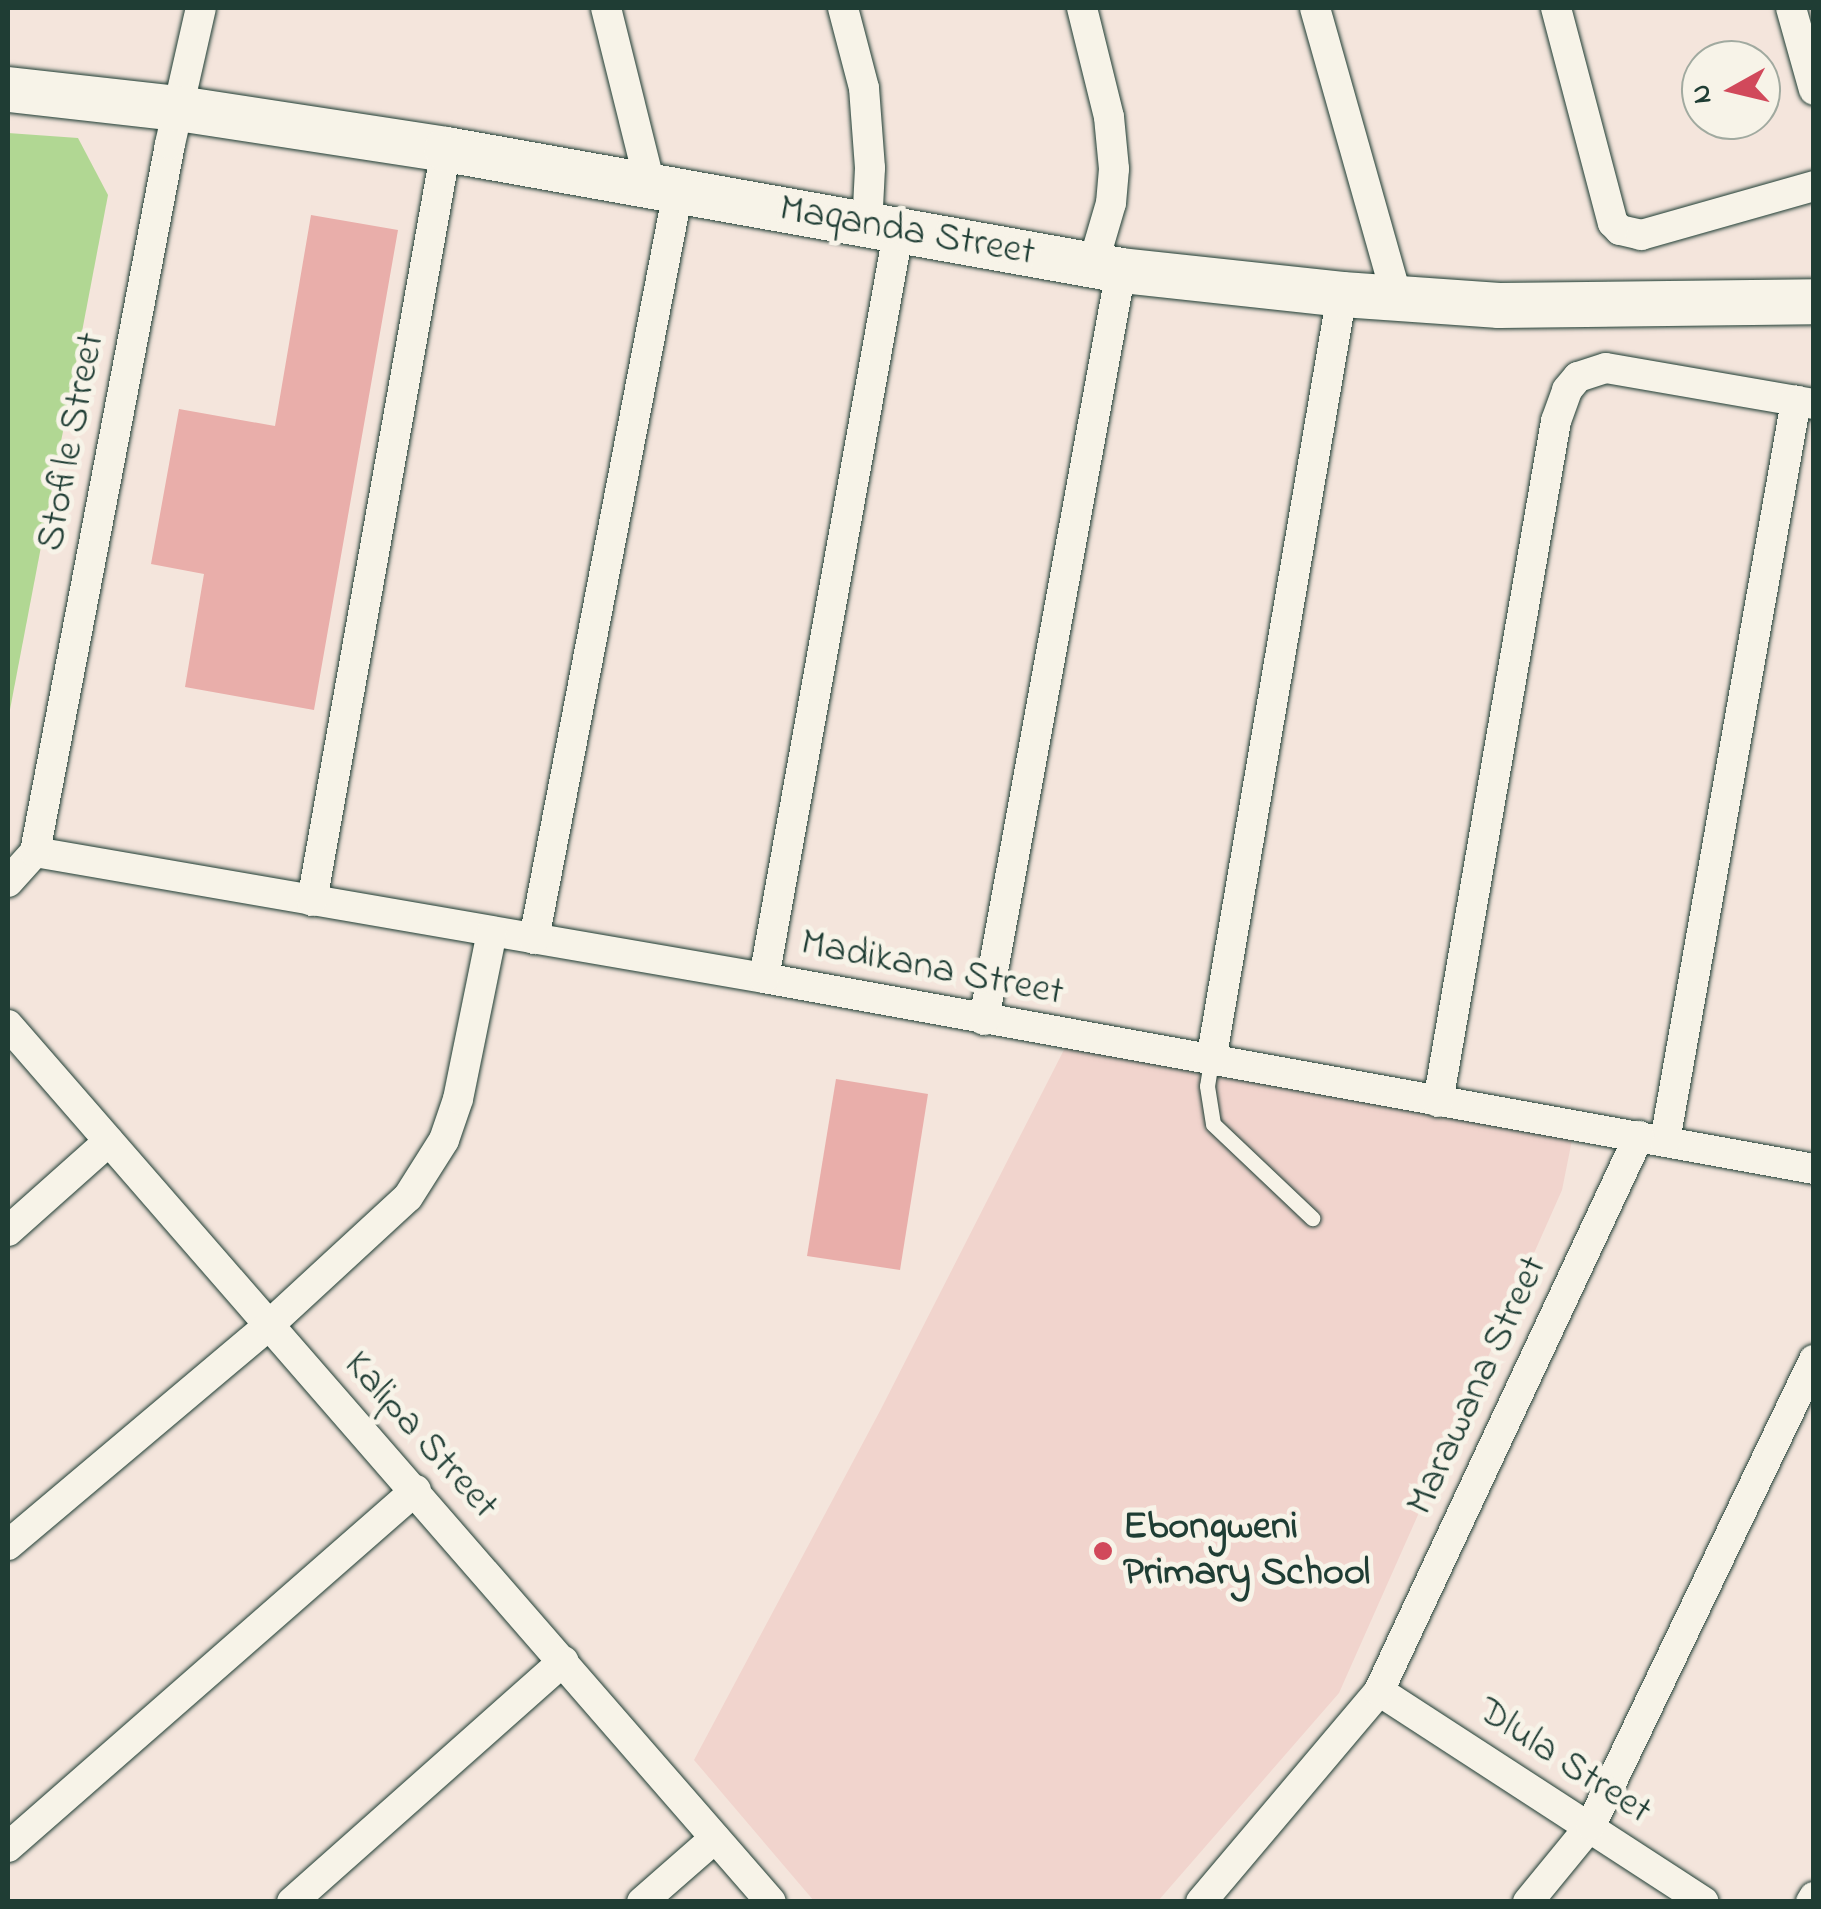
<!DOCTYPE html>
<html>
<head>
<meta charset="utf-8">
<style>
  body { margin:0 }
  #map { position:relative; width:1821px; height:1909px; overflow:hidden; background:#f4e5dc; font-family:"Indie Flower",sans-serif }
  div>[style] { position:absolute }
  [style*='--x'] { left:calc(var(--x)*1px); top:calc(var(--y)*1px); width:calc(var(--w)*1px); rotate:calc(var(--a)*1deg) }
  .built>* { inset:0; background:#f1d4cd }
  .green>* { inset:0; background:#b1d793 }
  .building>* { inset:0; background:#e9aeaa }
  .roads { filter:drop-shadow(0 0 2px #1f3d34) drop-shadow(0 0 2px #1f3d34) }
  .lane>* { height:15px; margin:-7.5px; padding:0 7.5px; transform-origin:7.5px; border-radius:7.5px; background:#f7f3e8 }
  .street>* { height:30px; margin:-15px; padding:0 15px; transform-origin:15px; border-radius:15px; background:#f7f3e8 }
  .secondary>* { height:45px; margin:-22.5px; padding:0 22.5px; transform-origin:22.5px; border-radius:22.5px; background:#f7f3e8 }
  .dots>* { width:28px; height:28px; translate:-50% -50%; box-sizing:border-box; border:5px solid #f7f3e8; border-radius:50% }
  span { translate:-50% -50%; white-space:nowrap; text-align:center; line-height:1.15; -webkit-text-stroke:10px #f7f3e8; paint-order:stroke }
  .street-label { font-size:40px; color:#1f3d34 }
  .poi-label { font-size:40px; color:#1f3d34; font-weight:700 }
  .left { translate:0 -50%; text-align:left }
  .frame { position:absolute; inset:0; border:10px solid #1f3d34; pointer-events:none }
  .north { position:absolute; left:1681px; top:40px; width:100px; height:100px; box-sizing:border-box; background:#f7f3e8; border:2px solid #a1aaa0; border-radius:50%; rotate:262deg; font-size:28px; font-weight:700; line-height:40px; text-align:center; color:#1f3d34 }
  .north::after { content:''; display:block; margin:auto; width:35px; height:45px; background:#d1495b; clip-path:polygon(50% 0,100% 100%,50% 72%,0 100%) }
</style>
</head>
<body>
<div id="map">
  <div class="built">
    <div style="clip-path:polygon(1071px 1036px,1575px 1125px,1562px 1190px,1339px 1693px,1158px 1901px,814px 1901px,694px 1760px,881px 1409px)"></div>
  </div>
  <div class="green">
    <div style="clip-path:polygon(8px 133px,78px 138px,108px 195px,8px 720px)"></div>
  </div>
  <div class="building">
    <div style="clip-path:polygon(311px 215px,398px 230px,314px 710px,185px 687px,204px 574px,151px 564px,179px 409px,275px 426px)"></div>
    <div style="clip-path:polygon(836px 1079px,928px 1094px,900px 1270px,807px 1256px)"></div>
  </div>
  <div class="roads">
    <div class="lane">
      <div style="--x:1211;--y:1061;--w:25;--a:99"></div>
      <div style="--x:1207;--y:1086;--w:38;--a:81"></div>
      <div style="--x:1213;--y:1124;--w:137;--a:43.5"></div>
    </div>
    <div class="street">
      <div style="--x:606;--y:8;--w:181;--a:76"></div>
      <div style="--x:843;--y:8;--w:83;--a:75.3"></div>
      <div style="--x:864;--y:88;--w:80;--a:85.7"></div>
      <div style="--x:870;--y:168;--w:59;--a:92.9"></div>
      <div style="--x:1082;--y:8;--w:112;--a:76.1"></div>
      <div style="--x:1109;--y:117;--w:52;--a:84.5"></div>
      <div style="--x:1114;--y:169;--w:34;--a:95"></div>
      <div style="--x:1111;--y:203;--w:64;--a:106.4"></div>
      <div style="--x:1315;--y:8;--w:300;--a:74.2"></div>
      <div style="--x:1556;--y:8;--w:222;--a:75.2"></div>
      <div style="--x:1613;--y:223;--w:10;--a:45"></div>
      <div style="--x:1620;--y:230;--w:22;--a:13"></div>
      <div style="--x:1641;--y:235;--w:180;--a:-15.8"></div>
      <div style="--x:1791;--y:8;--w:85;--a:74.3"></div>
      <div style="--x:35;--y:852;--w:740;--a:9.81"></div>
      <div style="--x:764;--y:978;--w:1067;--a:10.31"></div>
      <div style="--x:8;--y:882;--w:40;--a:-48"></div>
      <div style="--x:35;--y:852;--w:721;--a:-79.2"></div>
      <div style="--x:170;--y:144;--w:139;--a:-77.2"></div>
      <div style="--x:312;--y:901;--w:764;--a:-79.9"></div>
      <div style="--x:534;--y:939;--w:762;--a:-79.1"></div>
      <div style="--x:764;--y:978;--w:757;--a:-79.8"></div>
      <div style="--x:984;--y:1020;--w:762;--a:-79.65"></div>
      <div style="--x:8;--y:1025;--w:1162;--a:48.98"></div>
      <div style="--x:1211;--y:1061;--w:778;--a:-80.31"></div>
      <div style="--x:1438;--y:1102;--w:691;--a:-80.17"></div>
      <div style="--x:1556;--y:421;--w:33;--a:-70"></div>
      <div style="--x:1567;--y:390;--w:17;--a:-50"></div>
      <div style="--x:1578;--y:377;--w:29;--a:-18"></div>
      <div style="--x:1606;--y:368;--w:211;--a:9.8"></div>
      <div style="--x:1665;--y:1141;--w:752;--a:-79.96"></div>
      <div style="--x:8;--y:1231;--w:135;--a:-41.7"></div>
      <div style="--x:8;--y:1545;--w:340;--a:-40.1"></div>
      <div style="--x:268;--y:1326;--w:190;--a:-42.7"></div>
      <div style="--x:408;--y:1197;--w:67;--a:-57.7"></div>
      <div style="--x:444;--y:1140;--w:43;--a:-71.1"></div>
      <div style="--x:458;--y:1099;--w:170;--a:-78.5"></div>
      <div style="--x:1379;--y:1691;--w:387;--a:33"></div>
      <div style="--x:8;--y:1847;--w:542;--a:-41.19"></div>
      <div style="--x:292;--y:1902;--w:363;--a:-41.6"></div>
      <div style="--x:642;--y:1902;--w:97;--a:-41.2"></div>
      <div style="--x:1201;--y:1902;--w:276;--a:-49.8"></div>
      <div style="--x:1379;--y:1691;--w:613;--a:-64.9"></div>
      <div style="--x:1528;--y:1902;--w:99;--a:-50.7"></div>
      <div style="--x:1591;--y:1825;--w:516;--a:-64.38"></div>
      <div style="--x:1811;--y:1902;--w:6;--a:-59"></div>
    </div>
    <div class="secondary">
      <div style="--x:8;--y:89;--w:171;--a:6.4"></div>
      <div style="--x:178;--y:108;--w:271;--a:8.7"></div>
      <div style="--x:446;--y:149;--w:686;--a:10.16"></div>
      <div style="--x:1121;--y:270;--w:222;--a:6.2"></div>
      <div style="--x:1342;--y:294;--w:157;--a:4"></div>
      <div style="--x:1499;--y:305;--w:315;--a:-0.7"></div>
    </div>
  </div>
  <div class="dots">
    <div style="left:1103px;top:1551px;background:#d1495b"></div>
  </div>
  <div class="street-label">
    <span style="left:907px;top:232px;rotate:10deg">Maqanda Street</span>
    <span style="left:72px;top:442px;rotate:-79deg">Stofile Street</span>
    <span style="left:932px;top:969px;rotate:11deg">Madikana Street</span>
    <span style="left:1478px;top:1386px;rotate:-65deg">Marawana Street</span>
    <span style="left:420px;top:1436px;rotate:48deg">Kalipa Street</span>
    <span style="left:1564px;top:1762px;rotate:33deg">Dlula Street</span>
  </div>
  <div class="poi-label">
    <span class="left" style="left:1123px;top:1551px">Ebongweni<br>Primary School</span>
  </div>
  <div class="frame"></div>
  <div class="north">N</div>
</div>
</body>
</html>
